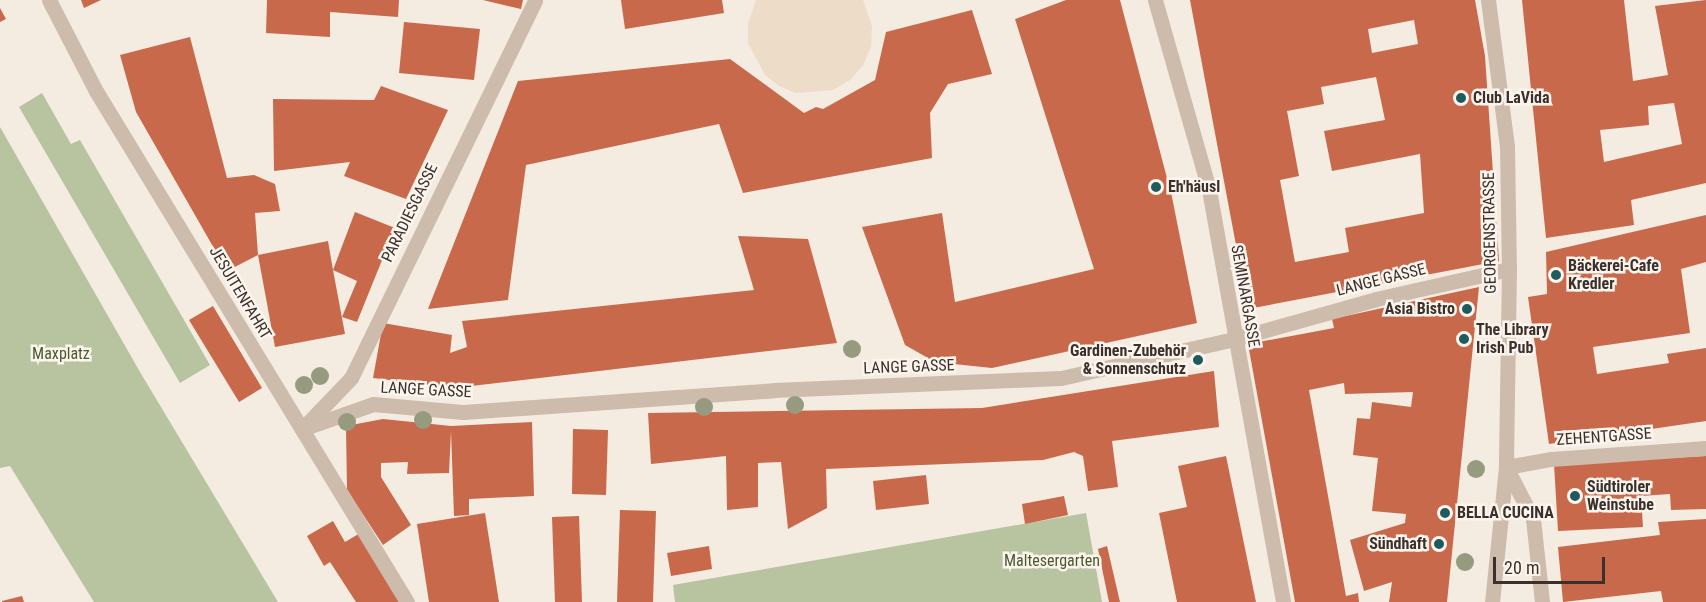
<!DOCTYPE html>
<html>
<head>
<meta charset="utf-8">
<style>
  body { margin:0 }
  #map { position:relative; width:1706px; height:602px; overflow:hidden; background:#f4ebe1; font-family:"Roboto Condensed",sans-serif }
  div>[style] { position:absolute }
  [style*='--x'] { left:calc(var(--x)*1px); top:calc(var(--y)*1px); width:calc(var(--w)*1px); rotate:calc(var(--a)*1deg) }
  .green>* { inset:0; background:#b8c4a0 }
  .plaza>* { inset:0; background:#ecdcc8 }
  .building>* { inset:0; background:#c8694b }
  .minor>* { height:15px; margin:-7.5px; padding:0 7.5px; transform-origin:7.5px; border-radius:7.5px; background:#cdbbac }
  .trees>* { width:18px; height:18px; margin:-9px; border-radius:50%; background:#969b7f }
  .dots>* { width:16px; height:16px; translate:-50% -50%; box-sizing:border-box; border:3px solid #fbf5ee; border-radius:50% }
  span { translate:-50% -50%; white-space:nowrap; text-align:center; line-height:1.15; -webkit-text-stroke:5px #fbf5ee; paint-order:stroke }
  .poi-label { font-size:16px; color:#3b302b; font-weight:700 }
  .left { translate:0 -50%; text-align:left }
  .right { translate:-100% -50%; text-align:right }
  .street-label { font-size:16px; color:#3b302b }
  .park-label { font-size:16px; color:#4a5a2e }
  .scale { position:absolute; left:1493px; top:557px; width:112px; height:27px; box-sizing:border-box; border:3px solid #3b302b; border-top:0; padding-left:8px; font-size:18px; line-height:21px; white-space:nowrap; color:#3b302b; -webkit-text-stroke:4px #fbf5ee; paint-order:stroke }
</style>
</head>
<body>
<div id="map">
  <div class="green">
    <div style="clip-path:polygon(42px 93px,71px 144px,80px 140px,210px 365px,180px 383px,19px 107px)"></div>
    <div style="clip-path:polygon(0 127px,140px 372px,278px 602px,94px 602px,10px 466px,0 468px)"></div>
    <div style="clip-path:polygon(1086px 513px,1102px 602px,675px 602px,673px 585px)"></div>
  </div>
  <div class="plaza">
    <div style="clip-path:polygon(756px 0,863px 0,872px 27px,871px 47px,863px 65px,850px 80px,833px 90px,796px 93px,779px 86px,765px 75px,748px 43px,748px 24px)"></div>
  </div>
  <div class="building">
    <div style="clip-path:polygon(81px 0,101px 0,84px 8px)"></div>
    <div style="clip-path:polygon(267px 0,399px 0,398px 17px,330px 12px,330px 37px,266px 33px)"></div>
    <div style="clip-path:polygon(483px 0,523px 0,521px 9px)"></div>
    <div style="clip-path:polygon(621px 0,722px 0,724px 13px,625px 29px)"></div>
    <div style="clip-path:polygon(1066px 0,1120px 0,1172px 197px,1197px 323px,992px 368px,935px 362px,905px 345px,862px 227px,942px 213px,955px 302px,1094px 269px,1015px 19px)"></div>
    <div style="clip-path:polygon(evenodd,1190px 0,1475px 0,1485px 56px,1499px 261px,1248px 309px,1190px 0,1414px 20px,1418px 44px,1372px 53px,1368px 29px,1414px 20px,1190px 0,1376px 77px,1385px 120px,1324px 131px,1332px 171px,1420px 154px,1424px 213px,1345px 228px,1349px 252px,1295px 262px,1280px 180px,1299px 176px,1287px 111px,1324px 104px,1321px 87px,1376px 77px)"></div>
    <div style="clip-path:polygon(evenodd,1522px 0,1624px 0,1633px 81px,1668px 75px,1655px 6px,1706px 0,1706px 183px,1631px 200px,1634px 225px,1546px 238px,1522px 0,1674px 103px,1682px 144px,1604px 162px,1600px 130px,1649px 125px,1648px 106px,1674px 103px)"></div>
    <div style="clip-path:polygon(0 8px,6px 19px,0 22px)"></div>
    <div style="clip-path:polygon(972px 10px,992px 74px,948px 84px,930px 113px,932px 158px,743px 193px,719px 124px,526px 165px,508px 300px,428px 309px,518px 81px,730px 59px,804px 113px,816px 107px,823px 109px,875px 80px,886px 32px)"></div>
    <div style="clip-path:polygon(404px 22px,480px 29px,474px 80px,399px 73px)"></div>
    <div style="clip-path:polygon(190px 37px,227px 178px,254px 175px,275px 184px,280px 211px,255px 213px,258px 255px,227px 271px,136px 112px,120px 55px)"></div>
    <div style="clip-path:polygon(381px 86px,448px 110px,406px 199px,344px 176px,350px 162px,274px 171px,273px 99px,374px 100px)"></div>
    <div style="clip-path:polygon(355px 212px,395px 228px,357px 322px,342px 317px,357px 281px,333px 270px,345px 334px,275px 347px,258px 255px,328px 241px,333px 270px)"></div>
    <div style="clip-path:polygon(1706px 215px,1706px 262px,1681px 269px,1690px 333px,1593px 347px,1597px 374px,1669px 363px,1667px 354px,1706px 348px,1706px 421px,1549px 444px,1528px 297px,1547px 294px,1546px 252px)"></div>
    <div style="clip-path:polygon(738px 236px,808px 239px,837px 343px,454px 388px,373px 378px,383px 323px,452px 335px,450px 353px,467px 347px,462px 321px,754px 290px)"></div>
    <div style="clip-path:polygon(1479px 287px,1447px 602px,1389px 602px,1392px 582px,1364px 591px,1350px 540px,1405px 523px,1406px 514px,1372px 511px,1378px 458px,1353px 455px,1357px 418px,1370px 419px,1372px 402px,1411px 407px,1413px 392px,1345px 394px,1344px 383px,1309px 390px,1346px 596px,1358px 593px,1359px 602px,1295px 602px,1248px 344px,1334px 328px,1332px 319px)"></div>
    <div style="clip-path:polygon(213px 306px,262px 388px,239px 402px,189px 320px)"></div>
    <div style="clip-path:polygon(1214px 371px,1219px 427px,1112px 441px,1118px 487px,1088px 491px,1083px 456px,1074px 452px,1043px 460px,826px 469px,827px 508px,788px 529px,781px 462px,758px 463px,758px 507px,727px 510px,726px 456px,651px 464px,648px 413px,982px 408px)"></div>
    <div style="clip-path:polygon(383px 419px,451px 426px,532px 422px,534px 496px,469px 499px,469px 515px,454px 516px,451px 431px,449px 473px,407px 474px,408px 462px,381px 463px,381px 477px,411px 525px,383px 545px,347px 490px,346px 426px)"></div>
    <div style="clip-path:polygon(573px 429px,608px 430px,606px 495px,572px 494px)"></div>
    <div style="clip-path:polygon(1226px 456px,1256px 602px,1177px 602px,1159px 513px,1187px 507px,1178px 466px)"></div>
    <div style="clip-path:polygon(1706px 456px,1706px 509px,1671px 510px,1670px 494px,1641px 496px,1643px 527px,1558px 531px,1554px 464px)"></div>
    <div style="clip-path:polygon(926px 475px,929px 504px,876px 510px,873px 481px)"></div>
    <div style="clip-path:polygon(1064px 496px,1068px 515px,1025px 524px,1022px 504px)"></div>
    <div style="clip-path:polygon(620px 510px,656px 511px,653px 602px,617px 602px)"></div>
    <div style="clip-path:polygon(485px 513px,499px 602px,429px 602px,417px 524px)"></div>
    <div style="clip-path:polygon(579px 516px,582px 602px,555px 602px,552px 517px)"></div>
    <div style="clip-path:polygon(1706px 519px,1706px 602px,1663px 602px,1661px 591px,1563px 602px,1558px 547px,1660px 535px,1658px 522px)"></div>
    <div style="clip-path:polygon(333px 521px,345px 542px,362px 532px,404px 602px,356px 602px,330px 562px,324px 566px,307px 536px)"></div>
    <div style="clip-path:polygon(709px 546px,712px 569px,671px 576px,667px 553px)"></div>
    <div style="clip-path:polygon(1107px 546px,1120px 602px,1109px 602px,1098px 549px)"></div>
    <div style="clip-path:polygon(22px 596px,24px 602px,2px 602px,2px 601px)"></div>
  </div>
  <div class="minor">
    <div style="--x:49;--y:0;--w:102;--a:62.7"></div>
    <div style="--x:96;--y:91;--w:598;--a:58.67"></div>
    <div style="--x:1155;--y:0;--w:198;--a:74.1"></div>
    <div style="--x:1209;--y:190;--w:419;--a:79.8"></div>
    <div style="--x:1488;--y:0;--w:147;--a:82.6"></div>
    <div style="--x:1507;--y:146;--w:123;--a:89.1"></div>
    <div style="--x:1509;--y:269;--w:198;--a:90.9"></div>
    <div style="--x:1506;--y:467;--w:136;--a:95.9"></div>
    <div style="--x:304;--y:427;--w:68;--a:-46.2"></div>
    <div style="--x:351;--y:378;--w:420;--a:-64"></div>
    <div style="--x:302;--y:429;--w:75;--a:-19.4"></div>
    <div style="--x:373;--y:404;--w:90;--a:5.1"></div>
    <div style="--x:463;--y:412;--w:312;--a:-4"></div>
    <div style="--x:774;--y:390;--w:287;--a:-2.4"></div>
    <div style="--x:1061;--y:378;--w:177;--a:-12.7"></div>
    <div style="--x:1234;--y:339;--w:148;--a:-15.7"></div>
    <div style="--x:1376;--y:299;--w:136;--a:-12.7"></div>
    <div style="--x:1506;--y:467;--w:46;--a:-10.1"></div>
    <div style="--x:1551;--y:459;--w:155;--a:-4.1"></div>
    <div style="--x:1506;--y:467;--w:59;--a:62.6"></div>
    <div style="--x:1533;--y:519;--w:83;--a:83.8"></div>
  </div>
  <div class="trees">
    <div style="left:852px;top:349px"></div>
    <div style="left:320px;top:376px"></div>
    <div style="left:304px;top:385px"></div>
    <div style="left:795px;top:405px"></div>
    <div style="left:704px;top:407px"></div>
    <div style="left:423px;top:420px"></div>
    <div style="left:347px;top:422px"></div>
    <div style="left:1476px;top:469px"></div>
    <div style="left:1465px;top:562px"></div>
  </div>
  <div class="dots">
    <div style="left:1461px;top:98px;background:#1f5a5e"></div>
    <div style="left:1156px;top:187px;background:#1f5a5e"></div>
    <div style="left:1556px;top:275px;background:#1f5a5e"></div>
    <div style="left:1467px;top:309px;background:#1f5a5e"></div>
    <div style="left:1464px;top:339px;background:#1f5a5e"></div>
    <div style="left:1198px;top:360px;background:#1f5a5e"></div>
    <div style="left:1575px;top:496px;background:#1f5a5e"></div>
    <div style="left:1445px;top:513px;background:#1f5a5e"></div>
    <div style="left:1439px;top:544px;background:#1f5a5e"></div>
  </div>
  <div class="poi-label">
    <span class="left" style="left:1473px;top:98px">Club LaVida</span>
    <span class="left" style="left:1168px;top:187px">Eh'häusl</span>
    <span class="left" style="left:1568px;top:275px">Bäckerei-Cafe<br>Kredler</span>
    <span class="right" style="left:1455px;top:309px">Asia Bistro</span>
    <span class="left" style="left:1476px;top:339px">The Library<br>Irish Pub</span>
    <span class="right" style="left:1186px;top:360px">Gardinen-Zubehör<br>&amp; Sonnenschutz</span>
    <span class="left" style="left:1587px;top:496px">Südtiroler<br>Weinstube</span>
    <span class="left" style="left:1457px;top:513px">BELLA CUCINA</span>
    <span class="right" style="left:1427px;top:544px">Sündhaft</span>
  </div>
  <div class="street-label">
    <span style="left:410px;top:213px;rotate:-64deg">PARADIESGASSE</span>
    <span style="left:1490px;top:233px;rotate:-91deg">GEORGENSTRASSE</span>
    <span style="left:1381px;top:280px;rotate:-14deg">LANGE GASSE</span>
    <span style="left:240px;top:293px;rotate:59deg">JESUITENFAHRT</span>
    <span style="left:1245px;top:296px;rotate:80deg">SEMINARGASSE</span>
    <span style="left:909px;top:367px;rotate:-2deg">LANGE GASSE</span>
    <span style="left:426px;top:390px;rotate:3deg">LANGE GASSE</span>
    <span style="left:1604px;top:437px;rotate:-4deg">ZEHENTGASSE</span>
  </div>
  <div class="park-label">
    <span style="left:61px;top:354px">Maxplatz</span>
    <span style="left:1052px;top:561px">Maltesergarten</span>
  </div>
  <div class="scale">20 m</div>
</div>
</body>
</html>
